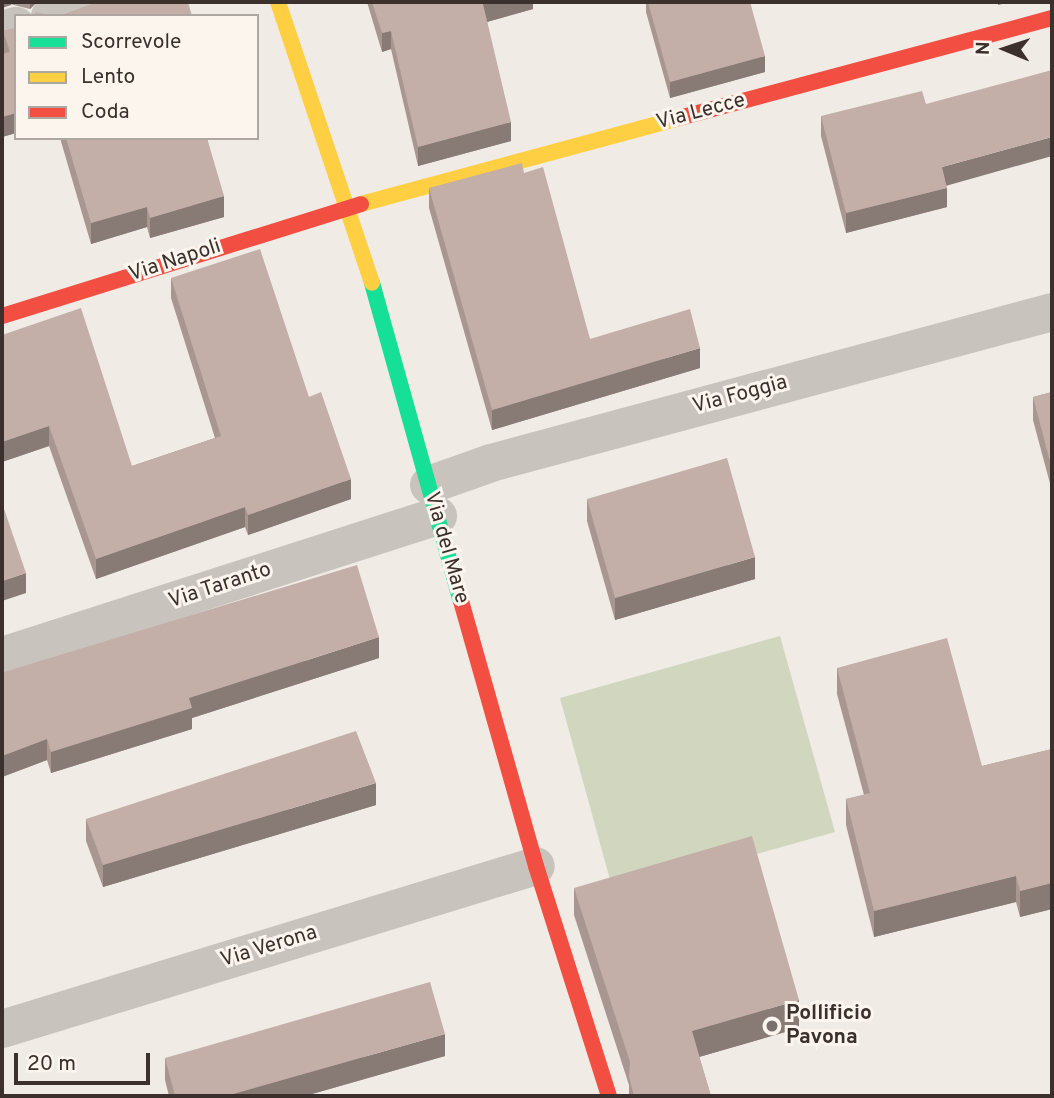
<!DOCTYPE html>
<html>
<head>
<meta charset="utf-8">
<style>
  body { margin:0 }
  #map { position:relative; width:1054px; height:1098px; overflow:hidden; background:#f0ebe5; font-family:Overpass,sans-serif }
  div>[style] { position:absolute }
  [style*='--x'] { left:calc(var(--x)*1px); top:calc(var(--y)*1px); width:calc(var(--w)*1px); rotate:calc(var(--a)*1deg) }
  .green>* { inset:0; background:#d1d6bf }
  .street>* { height:38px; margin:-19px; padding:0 19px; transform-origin:19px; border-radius:19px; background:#c9c3be }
  .fast>* { height:16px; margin:-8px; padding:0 8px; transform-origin:8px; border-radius:8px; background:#16e098 }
  .slow>* { height:16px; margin:-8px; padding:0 8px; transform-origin:8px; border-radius:8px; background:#ffcf43 }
  .jam>* { height:16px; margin:-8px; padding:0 8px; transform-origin:8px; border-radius:8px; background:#f24e42 }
  .wall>* { inset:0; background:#a89690 }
  .shaded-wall>* { inset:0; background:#887a75 }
  .building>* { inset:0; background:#c3afa7 }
  .dots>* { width:19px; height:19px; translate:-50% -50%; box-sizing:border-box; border:4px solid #fbf5ee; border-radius:50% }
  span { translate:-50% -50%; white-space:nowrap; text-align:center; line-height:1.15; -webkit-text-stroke:6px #fbf5ee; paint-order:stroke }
  .street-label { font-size:21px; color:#3b302b }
  .poi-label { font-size:21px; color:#3b302b; font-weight:700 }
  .left { translate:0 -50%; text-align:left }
  .frame { position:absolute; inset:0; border:4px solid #3b302b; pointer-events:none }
  .legend { position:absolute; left:14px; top:14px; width:245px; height:126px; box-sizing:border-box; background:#fbf5ee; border:2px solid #aea6a0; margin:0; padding:9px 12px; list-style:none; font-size:21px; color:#3b302b }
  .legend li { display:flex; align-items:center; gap:14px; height:35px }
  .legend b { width:35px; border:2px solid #aea6a0 }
  .north { position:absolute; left:970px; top:14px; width:70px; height:70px; -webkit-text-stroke:5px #fbf5ee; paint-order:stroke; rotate:272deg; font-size:19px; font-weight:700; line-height:28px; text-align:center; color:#3b302b }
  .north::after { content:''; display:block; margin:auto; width:24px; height:32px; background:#3b302b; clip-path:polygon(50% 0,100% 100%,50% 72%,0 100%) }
  .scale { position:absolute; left:14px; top:1053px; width:136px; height:32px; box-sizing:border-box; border:4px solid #3b302b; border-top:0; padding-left:9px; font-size:21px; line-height:24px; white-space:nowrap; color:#3b302b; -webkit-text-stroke:5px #fbf5ee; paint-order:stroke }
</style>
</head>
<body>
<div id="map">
  <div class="green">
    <div style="clip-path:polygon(780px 636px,835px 832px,614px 894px,560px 698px)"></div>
  </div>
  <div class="street">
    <div style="--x:50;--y:16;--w:47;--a:-17.3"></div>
    <div style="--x:2;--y:30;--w:15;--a:-16"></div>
    <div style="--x:429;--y:485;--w:66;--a:-19.5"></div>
    <div style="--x:491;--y:463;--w:581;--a:-15.06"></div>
    <div style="--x:2;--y:656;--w:458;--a:-17.8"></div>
    <div style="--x:2;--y:1029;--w:558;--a:-16.97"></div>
  </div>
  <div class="fast">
    <div style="--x:372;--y:283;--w:330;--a:74.4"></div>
  </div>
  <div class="slow">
    <div style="--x:278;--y:2;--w:296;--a:71.5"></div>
    <div style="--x:361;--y:204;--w:329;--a:-15.1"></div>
  </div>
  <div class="jam">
    <div style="--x:679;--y:118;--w:386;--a:-15"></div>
    <div style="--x:2;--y:316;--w:376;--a:-17.3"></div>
    <div style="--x:461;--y:601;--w:275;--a:74.2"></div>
    <div style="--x:536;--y:866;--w:241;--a:72.4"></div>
  </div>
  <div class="wall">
    <div style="clip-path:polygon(2px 2px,37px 2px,30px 9px)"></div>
    <div style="clip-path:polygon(367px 2px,533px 2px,533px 9px,487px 22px,511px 141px,418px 166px,391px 49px,382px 52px)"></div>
    <div style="clip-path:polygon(646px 2px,750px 2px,765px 72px,670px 98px,646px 12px)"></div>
    <div style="clip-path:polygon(16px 28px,16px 133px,2px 137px,2px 54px,4px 53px,3px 31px)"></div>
    <div style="clip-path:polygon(821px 116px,946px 185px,947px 207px,846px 233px,821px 136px)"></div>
    <div style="clip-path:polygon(60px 138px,207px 138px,224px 217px,150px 238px,147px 227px,91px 244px)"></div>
    <div style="clip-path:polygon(524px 173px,590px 339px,700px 368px,492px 430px,429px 208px,429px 188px)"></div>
    <div style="clip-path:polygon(171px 278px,309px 397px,351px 499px,248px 535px,245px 527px,96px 579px,49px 446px,2px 462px,2px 335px,132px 466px,215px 438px,171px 298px)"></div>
    <div style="clip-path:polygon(1052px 392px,1052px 491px,1033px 420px,1033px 397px)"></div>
    <div style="clip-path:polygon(587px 499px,755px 579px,615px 620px,587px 521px)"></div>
    <div style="clip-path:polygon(379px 658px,192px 718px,192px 729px,51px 773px,47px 760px,2px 777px,2px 673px)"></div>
    <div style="clip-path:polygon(837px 668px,982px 766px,1052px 749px,1052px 909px,1020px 917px,1016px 902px,874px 937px,846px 825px,846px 799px,864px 795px,837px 694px)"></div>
    <div style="clip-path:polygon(376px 805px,103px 887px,86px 841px,86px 819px)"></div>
    <div style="clip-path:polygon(574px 888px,799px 1028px,699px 1057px,711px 1096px,629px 1096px,629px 1085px,574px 915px)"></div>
    <div style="clip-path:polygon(445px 1056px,305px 1096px,169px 1096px,165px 1080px,165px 1058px)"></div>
  </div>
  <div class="shaded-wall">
    <div style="clip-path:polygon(2px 2px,11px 2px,11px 5px,2px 8px)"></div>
    <div style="clip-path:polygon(30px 2px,37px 2px,30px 9px)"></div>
    <div style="clip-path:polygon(492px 2px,533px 2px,533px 9px,483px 23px,483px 4px)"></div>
    <div style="clip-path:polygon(998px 2px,1010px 2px,998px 5px)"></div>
    <div style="clip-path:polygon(391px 31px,391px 49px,382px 52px,382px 33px)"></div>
    <div style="clip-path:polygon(765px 56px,765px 72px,670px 98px,670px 82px)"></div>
    <div style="clip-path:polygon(16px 113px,16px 133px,2px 137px,2px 117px)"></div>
    <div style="clip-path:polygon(511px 122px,511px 141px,418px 166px,418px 147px)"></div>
    <div style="clip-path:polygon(1052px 137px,1052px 156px,942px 187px,942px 167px)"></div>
    <div style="clip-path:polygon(947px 188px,947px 207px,846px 233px,846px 213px)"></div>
    <div style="clip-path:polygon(224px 196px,224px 217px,150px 238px,150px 218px)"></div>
    <div style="clip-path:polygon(147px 207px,147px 227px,91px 244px,91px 223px)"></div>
    <div style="clip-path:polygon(700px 348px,700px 368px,492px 430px,492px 410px)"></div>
    <div style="clip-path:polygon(49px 426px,49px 446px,2px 462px,2px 442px)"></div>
    <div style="clip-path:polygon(351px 479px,351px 499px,248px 535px,248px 515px)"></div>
    <div style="clip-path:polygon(245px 507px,245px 527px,96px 579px,96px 559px)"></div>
    <div style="clip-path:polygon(755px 557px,755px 579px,615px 620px,615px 598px)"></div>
    <div style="clip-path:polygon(26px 573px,26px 593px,2px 601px,2px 581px)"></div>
    <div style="clip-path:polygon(379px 637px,379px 658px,192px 718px,192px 729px,51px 773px,51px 752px,189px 698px)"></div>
    <div style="clip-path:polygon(47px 739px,47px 760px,2px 777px,2px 756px)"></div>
    <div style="clip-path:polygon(376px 783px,376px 805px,103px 887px,103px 865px)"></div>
    <div style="clip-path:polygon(1016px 876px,1016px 902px,874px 937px,874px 911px)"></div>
    <div style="clip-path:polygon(1052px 883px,1052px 909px,1020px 917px,1020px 891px)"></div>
    <div style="clip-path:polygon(799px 1000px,799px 1028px,692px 1059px,692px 1031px)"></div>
    <div style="clip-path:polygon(445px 1034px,445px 1056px,305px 1096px,226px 1096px)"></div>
  </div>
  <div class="building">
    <div style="clip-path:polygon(97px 2px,188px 2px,192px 16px,59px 16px)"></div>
    <div style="clip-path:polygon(372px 2px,492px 2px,483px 4px,511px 122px,418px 147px,391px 31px,382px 33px)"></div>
    <div style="clip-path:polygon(648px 2px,750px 2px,765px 56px,670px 82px)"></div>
    <div style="clip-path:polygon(36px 12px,53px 16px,33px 16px)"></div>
    <div style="clip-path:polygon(16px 28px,16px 113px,2px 117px,2px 54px,10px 52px,3px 31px)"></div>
    <div style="clip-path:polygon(1052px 70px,1052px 137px,942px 167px,947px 188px,846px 213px,821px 116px,922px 91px,926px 104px)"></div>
    <div style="clip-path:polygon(66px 138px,207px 138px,224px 196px,150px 218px,147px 207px,91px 223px)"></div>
    <div style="clip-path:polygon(522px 163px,524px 173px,543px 167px,590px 339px,690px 309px,700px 348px,492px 410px,429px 188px)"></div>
    <div style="clip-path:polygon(260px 249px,309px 397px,321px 392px,351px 479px,248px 515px,245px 507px,96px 559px,49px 426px,2px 442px,2px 335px,81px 308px,132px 466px,221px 436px,171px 278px)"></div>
    <div style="clip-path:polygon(1052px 392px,1052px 469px,1033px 397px)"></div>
    <div style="clip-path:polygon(727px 458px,755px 557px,615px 598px,587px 499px)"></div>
    <div style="clip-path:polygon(2px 503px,26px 573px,2px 581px)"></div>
    <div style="clip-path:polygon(357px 565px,379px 637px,189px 698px,192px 708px,51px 752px,47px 739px,2px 756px,2px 673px,17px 668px)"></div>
    <div style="clip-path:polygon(947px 638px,982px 766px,1052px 749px,1052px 883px,1020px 891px,1016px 876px,874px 911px,846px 799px,870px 793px,837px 668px)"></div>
    <div style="clip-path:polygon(356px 731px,376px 783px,103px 865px,86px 819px)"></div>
    <div style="clip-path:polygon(752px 836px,799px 1000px,692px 1031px,711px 1096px,634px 1096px,629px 1077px,630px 1062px,574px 888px)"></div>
    <div style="clip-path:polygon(430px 982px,445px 1034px,226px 1096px,175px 1096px,165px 1058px)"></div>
  </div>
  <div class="dots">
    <div style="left:772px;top:1026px;background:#7a716c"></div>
  </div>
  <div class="street-label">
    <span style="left:701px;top:112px;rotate:-15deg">Via Lecce</span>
    <span style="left:175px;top:261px;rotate:-18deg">Via Napoli</span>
    <span style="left:740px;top:395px;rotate:-15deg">Via Foggia</span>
    <span style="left:446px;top:548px;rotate:74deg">Via del Mare</span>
    <span style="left:220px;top:586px;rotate:-18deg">Via Taranto</span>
    <span style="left:269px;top:947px;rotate:-17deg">Via Verona</span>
  </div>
  <div class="poi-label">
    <span class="left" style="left:786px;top:1026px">Pollificio<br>Pavona</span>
  </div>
  <div class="frame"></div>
  <ul class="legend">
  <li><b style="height:9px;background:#16e098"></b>Scorrevole</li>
  <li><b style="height:9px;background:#ffcf43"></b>Lento</li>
  <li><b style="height:9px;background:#f24e42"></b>Coda</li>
  </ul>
  <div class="north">N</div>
  <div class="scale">20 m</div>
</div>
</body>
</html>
